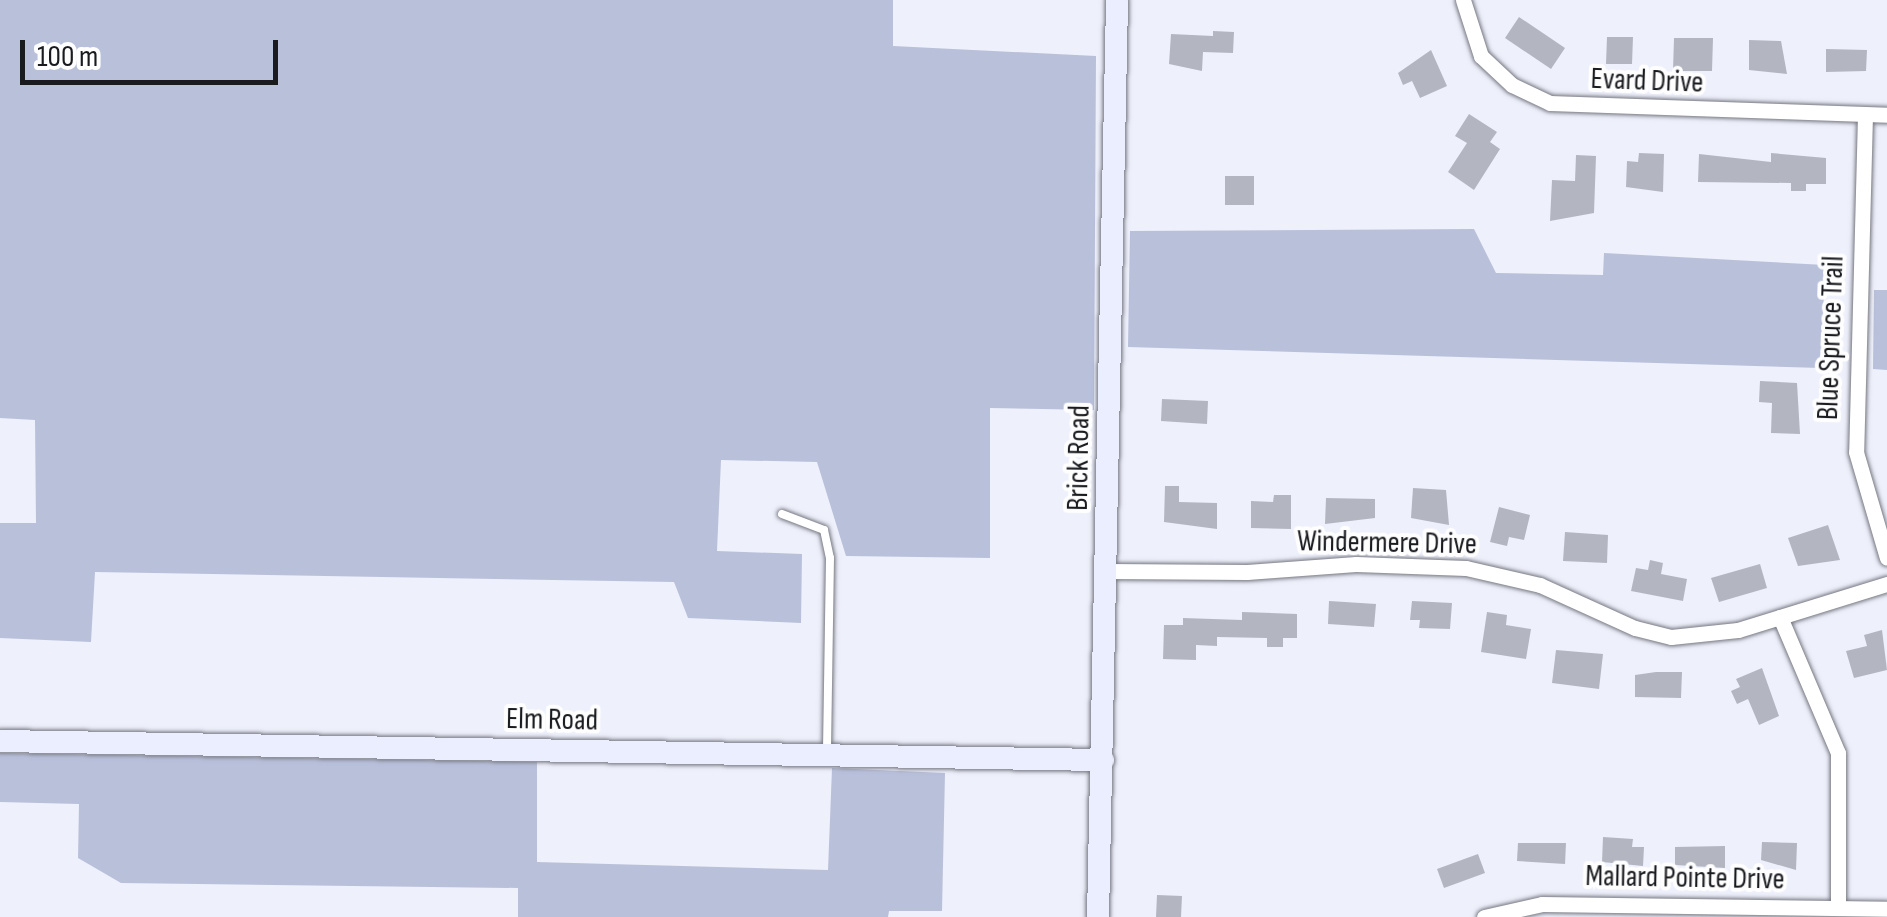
<!DOCTYPE html>
<html>
<head>
<meta charset="utf-8">
<style>
  body { margin:0 }
  #map { position:relative; width:1887px; height:917px; overflow:hidden; background:#eef0fb; font-family:"Sofia Sans Condensed",sans-serif }
  div>[style] { position:absolute }
  [style*='--x'] { left:calc(var(--x)*1px); top:calc(var(--y)*1px); width:calc(var(--w)*1px); rotate:calc(var(--a)*1deg) }
  .green>* { inset:0; background:#b9c0da }
  .building>* { inset:0; background:#b3b6c0 }
  .roads { filter:drop-shadow(0 0 2px #757780) drop-shadow(0 0 2px #757780) }
  .lane>* { height:8px; margin:-4px; padding:0 4px; transform-origin:4px; border-radius:4px; background:#fff }
  .street>* { height:15px; margin:-7.5px; padding:0 7.5px; transform-origin:7.5px; border-radius:7.5px; background:#fff }
  .secondary>* { height:22px; margin:-11px; padding:0 11px; transform-origin:11px; border-radius:11px; background:#ebeefe }
  span { translate:-50% -50%; white-space:nowrap; text-align:center; line-height:1.15; -webkit-text-stroke:8px #fefefe; paint-order:stroke }
  .street-label { font-size:30px; color:#1a1b1f }
  .scale { position:absolute; left:20px; top:40px; width:258px; height:45px; box-sizing:border-box; border:5px solid #1a1b1f; border-top:0; padding-left:12px; font-size:30px; line-height:35px; white-space:nowrap; color:#1a1b1f; -webkit-text-stroke:8px #fefefe; paint-order:stroke }
</style>
</head>
<body>
<div id="map">
  <div class="green">
    <div style="clip-path:polygon(0 0,893px 0,893px 46px,1096px 56px,1094px 410px,990px 408px,990px 558px,846px 556px,817px 462px,721px 460px,717px 551px,802px 554px,801px 623px,688px 618px,674px 582px,95px 572px,91px 642px,0 638px,0 523px,36px 523px,35px 420px,0 418px)"></div>
    <div style="clip-path:polygon(1474px 229px,1496px 273px,1603px 275px,1604px 253px,1825px 265px,1821px 368px,1128px 347px,1130px 231px)"></div>
    <div style="clip-path:polygon(1874px 290px,1887px 290px,1887px 370px,1873px 369px)"></div>
    <div style="clip-path:polygon(0 753px,537px 762px,537px 862px,828px 870px,832px 768px,945px 773px,942px 911px,889px 911px,888px 917px,518px 917px,518px 888px,121px 883px,78px 858px,79px 804px,0 802px)"></div>
  </div>
  <div class="building">
    <div style="clip-path:polygon(1519px 17px,1565px 48px,1551px 69px,1505px 38px)"></div>
    <div style="clip-path:polygon(1213px 31px,1234px 32px,1233px 53px,1203px 52px,1202px 71px,1169px 64px,1171px 34px,1213px 36px)"></div>
    <div style="clip-path:polygon(1607px 37px,1633px 37px,1632px 64px,1606px 64px)"></div>
    <div style="clip-path:polygon(1674px 38px,1713px 38px,1712px 71px,1673px 71px)"></div>
    <div style="clip-path:polygon(1749px 40px,1781px 41px,1787px 74px,1749px 70px)"></div>
    <div style="clip-path:polygon(1826px 49px,1867px 50px,1866px 71px,1826px 72px)"></div>
    <div style="clip-path:polygon(1431px 50px,1447px 86px,1420px 98px,1412px 81px,1403px 85px,1398px 73px)"></div>
    <div style="clip-path:polygon(1469px 114px,1497px 132px,1490px 142px,1500px 149px,1474px 190px,1448px 172px,1467px 143px,1455px 136px)"></div>
    <div style="clip-path:polygon(1639px 153px,1664px 154px,1663px 192px,1626px 187px,1627px 161px,1638px 162px)"></div>
    <div style="clip-path:polygon(1771px 153px,1826px 158px,1826px 184px,1806px 184px,1806px 191px,1791px 191px,1791px 183px,1698px 182px,1699px 154px,1771px 162px)"></div>
    <div style="clip-path:polygon(1576px 155px,1596px 156px,1594px 213px,1550px 221px,1552px 180px,1575px 181px)"></div>
    <div style="clip-path:polygon(1225px 176px,1254px 176px,1254px 205px,1225px 205px)"></div>
    <div style="clip-path:polygon(1760px 381px,1797px 383px,1800px 434px,1771px 433px,1772px 403px,1759px 402px)"></div>
    <div style="clip-path:polygon(1162px 399px,1208px 401px,1207px 424px,1161px 421px)"></div>
    <div style="clip-path:polygon(1165px 486px,1179px 486px,1179px 502px,1217px 503px,1217px 529px,1164px 522px)"></div>
    <div style="clip-path:polygon(1413px 488px,1446px 490px,1449px 525px,1411px 518px)"></div>
    <div style="clip-path:polygon(1274px 495px,1291px 495px,1291px 529px,1251px 528px,1251px 501px,1273px 502px)"></div>
    <div style="clip-path:polygon(1326px 498px,1375px 499px,1375px 518px,1325px 524px)"></div>
    <div style="clip-path:polygon(1499px 507px,1530px 515px,1524px 540px,1509px 537px,1507px 546px,1490px 542px)"></div>
    <div style="clip-path:polygon(1828px 525px,1840px 560px,1798px 566px,1788px 538px)"></div>
    <div style="clip-path:polygon(1565px 532px,1608px 535px,1607px 563px,1563px 561px)"></div>
    <div style="clip-path:polygon(1650px 560px,1663px 563px,1661px 574px,1687px 579px,1683px 601px,1631px 591px,1636px 568px,1648px 570px)"></div>
    <div style="clip-path:polygon(1760px 564px,1767px 588px,1719px 602px,1711px 578px)"></div>
    <div style="clip-path:polygon(1329px 601px,1376px 604px,1374px 627px,1328px 624px)"></div>
    <div style="clip-path:polygon(1412px 601px,1452px 603px,1450px 629px,1419px 628px,1420px 620px,1410px 620px)"></div>
    <div style="clip-path:polygon(1242px 612px,1297px 614px,1297px 638px,1283px 638px,1283px 647px,1267px 647px,1267px 638px,1217px 637px,1217px 646px,1196px 645px,1196px 660px,1163px 659px,1164px 625px,1183px 625px,1183px 618px,1242px 620px)"></div>
    <div style="clip-path:polygon(1487px 612px,1507px 615px,1506px 625px,1531px 629px,1526px 659px,1481px 652px)"></div>
    <div style="clip-path:polygon(1882px 630px,1887px 670px,1854px 678px,1846px 651px,1867px 646px,1864px 635px)"></div>
    <div style="clip-path:polygon(1556px 650px,1603px 654px,1599px 689px,1552px 683px)"></div>
    <div style="clip-path:polygon(1762px 668px,1779px 716px,1759px 725px,1748px 699px,1737px 704px,1731px 691px,1740px 687px,1736px 679px)"></div>
    <div style="clip-path:polygon(1656px 672px,1682px 672px,1681px 698px,1635px 697px,1635px 675px)"></div>
    <div style="clip-path:polygon(1603px 837px,1633px 839px,1632px 847px,1644px 847px,1643px 866px,1602px 862px)"></div>
    <div style="clip-path:polygon(1762px 842px,1797px 843px,1796px 870px,1761px 860px)"></div>
    <div style="clip-path:polygon(1518px 843px,1566px 843px,1565px 864px,1517px 861px)"></div>
    <div style="clip-path:polygon(1725px 846px,1725px 868px,1675px 865px,1675px 847px)"></div>
    <div style="clip-path:polygon(1478px 854px,1485px 873px,1444px 888px,1437px 869px)"></div>
    <div style="clip-path:polygon(1157px 895px,1182px 896px,1181px 917px,1156px 917px)"></div>
  </div>
  <div class="roads">
    <div class="lane">
      <div style="--x:782;--y:514;--w:45;--a:20.9"></div>
      <div style="--x:824;--y:530;--w:29;--a:78"></div>
      <div style="--x:830;--y:558;--w:193;--a:90.9"></div>
    </div>
    <div class="street">
      <div style="--x:1463;--y:0;--w:59;--a:72.2"></div>
      <div style="--x:1481;--y:56;--w:42;--a:43.1"></div>
      <div style="--x:1512;--y:85;--w:42;--a:25.3"></div>
      <div style="--x:1550;--y:103;--w:337;--a:2"></div>
      <div style="--x:1865;--y:115;--w:337;--a:91.5"></div>
      <div style="--x:1856;--y:452;--w:110;--a:73.7"></div>
      <div style="--x:1107;--y:571;--w:140;--a:0.4"></div>
      <div style="--x:1247;--y:572;--w:109;--a:-4.2"></div>
      <div style="--x:1356;--y:564;--w:110;--a:2.1"></div>
      <div style="--x:1466;--y:568;--w:76;--a:12.9"></div>
      <div style="--x:1540;--y:585;--w:104;--a:24.4"></div>
      <div style="--x:1635;--y:628;--w:37;--a:14"></div>
      <div style="--x:1671;--y:637;--w:67;--a:-6"></div>
      <div style="--x:1738;--y:630;--w:156;--a:-17.2"></div>
      <div style="--x:1780;--y:617;--w:148;--a:66.9"></div>
      <div style="--x:1838;--y:753;--w:154;--a:90"></div>
      <div style="--x:1484;--y:917;--w:59;--a:-12.6"></div>
      <div style="--x:1542;--y:904;--w:345;--a:0.8"></div>
    </div>
    <div class="secondary">
      <div style="--x:0;--y:741;--w:1103;--a:0.99"></div>
      <div style="--x:1098;--y:917;--w:917;--a:-88.81"></div>
    </div>
  </div>
  <div class="street-label">
    <span style="left:1647px;top:81px;rotate:2deg">Evard Drive</span>
    <span style="left:1831px;top:338px;rotate:-88deg">Blue Spruce Trail</span>
    <span style="left:1079px;top:458px;rotate:-89deg">Brick Road</span>
    <span style="left:1387px;top:543px;rotate:1deg">Windermere Drive</span>
    <span style="left:552px;top:720px;rotate:1deg">Elm Road</span>
    <span style="left:1685px;top:878px;rotate:1deg">Mallard Pointe Drive</span>
  </div>
  <div class="scale">100 m</div>
</div>
</body>
</html>
